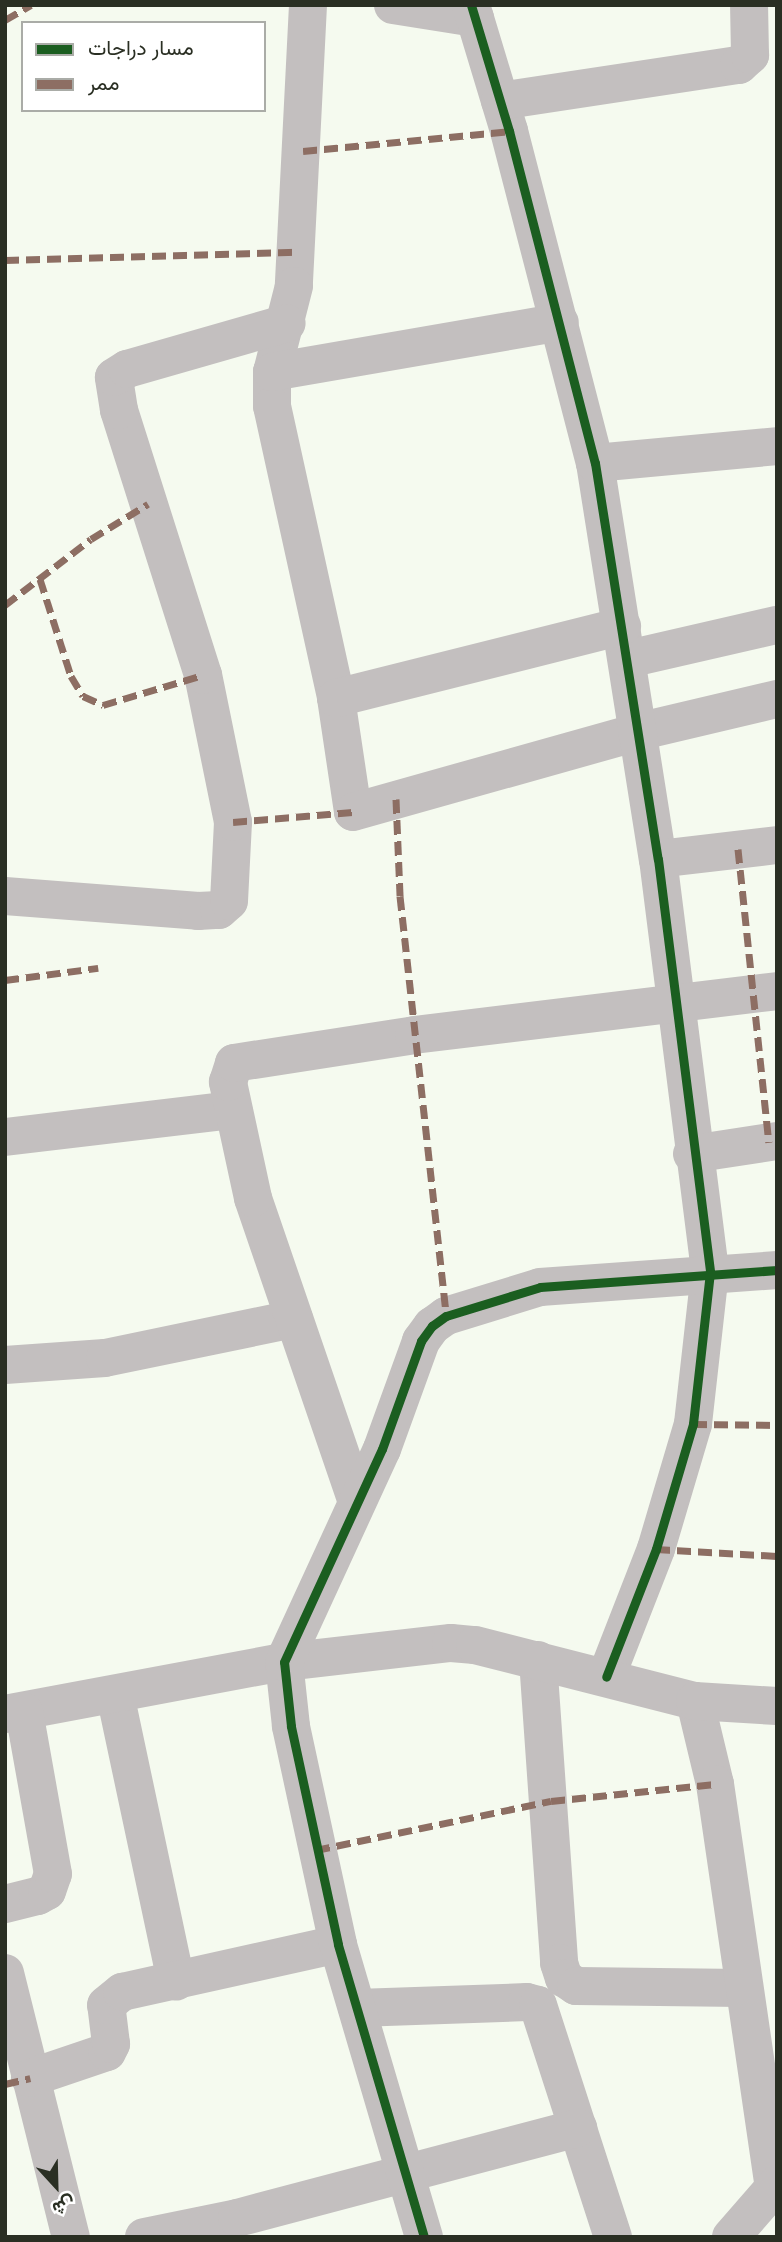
<!DOCTYPE html>
<html>
<head>
<meta charset="utf-8">
<style>
  body { margin:0 }
  #map { position:relative; width:782px; height:2242px; overflow:hidden; background:#f5faef; font-family:"Nunito Sans",Vazirmatn,sans-serif }
  div>[style] { position:absolute }
  [style*='--x'] { left:calc(var(--x)*1px); top:calc(var(--y)*1px); width:calc(var(--w)*1px); rotate:calc(var(--a)*1deg) }
  .street>* { height:38px; margin:-19px; padding:0 19px; transform-origin:19px; border-radius:19px; background:#c3bfbf }
  .quiet>* { height:7px; margin-top:-3.5px; transform-origin:0; background:repeating-linear-gradient(90deg,#8d6e63 0 14px,transparent 0 21px) }
  .cycleway>* { height:9px; margin:-4.5px; padding:0 4.5px; transform-origin:4.5px; border-radius:4.5px; background:#1b5e20 }
  span { translate:-50% -50%; white-space:nowrap; text-align:center; line-height:1.15; -webkit-text-stroke:6px #fff; paint-order:stroke }
  .frame { position:absolute; inset:0; border:7px solid #2a2f23; pointer-events:none }
  .legend { position:absolute; left:21px; top:21px; width:245px; height:91px; box-sizing:border-box; background:#fff; border:2px solid #aaaca7; margin:0; padding:9px 12px; list-style:none; font-size:21px; color:#2a2f23 }
  .legend li { display:flex; align-items:center; gap:14px; height:35px }
  .legend b { width:35px; border:2px solid #aaaca7 }
  .north { position:absolute; left:21px; top:2151px; width:70px; height:70px; -webkit-text-stroke:5px #fff; paint-order:stroke; rotate:158deg; font-size:19px; font-weight:700; line-height:28px; text-align:center; color:#2a2f23 }
  .north::after { content:''; display:block; margin:auto; width:24px; height:32px; background:#2a2f23; clip-path:polygon(50% 0,100% 100%,50% 72%,0 100%) }
</style>
</head>
<body>
<div id="map">
  <div class="street">
    <div style="--x:308;--y:5;--w:281;--a:92.9"></div>
    <div style="--x:294;--y:286;--w:89;--a:104.3"></div>
    <div style="--x:272;--y:372;--w:34;--a:90"></div>
    <div style="--x:272;--y:406;--w:299;--a:77.6"></div>
    <div style="--x:336;--y:698;--w:115;--a:81.5"></div>
    <div style="--x:353;--y:812;--w:295;--a:-15.7"></div>
    <div style="--x:637;--y:732;--w:144;--a:-13.3"></div>
    <div style="--x:393;--y:5;--w:83;--a:9"></div>
    <div style="--x:471;--y:5;--w:132;--a:73.2"></div>
    <div style="--x:509;--y:131;--w:343;--a:75.5"></div>
    <div style="--x:595;--y:463;--w:401;--a:81"></div>
    <div style="--x:658;--y:859;--w:416;--a:82.8"></div>
    <div style="--x:710;--y:1272;--w:153;--a:96.4"></div>
    <div style="--x:693;--y:1424;--w:130;--a:106.5"></div>
    <div style="--x:656;--y:1549;--w:137;--a:111.3"></div>
    <div style="--x:500;--y:101;--w:242;--a:-8.6"></div>
    <div style="--x:739;--y:65;--w:15;--a:-42"></div>
    <div style="--x:750;--y:55;--w:50;--a:-91.1"></div>
    <div style="--x:272;--y:372;--w:292;--a:-9.8"></div>
    <div style="--x:595;--y:463;--w:183;--a:-5.3"></div>
    <div style="--x:628;--y:659;--w:153;--a:-12.9"></div>
    <div style="--x:336;--y:698;--w:295;--a:-14.1"></div>
    <div style="--x:658;--y:859;--w:120;--a:-6.7"></div>
    <div style="--x:5;--y:896;--w:194;--a:4.4"></div>
    <div style="--x:198;--y:911;--w:21;--a:-3"></div>
    <div style="--x:219;--y:910;--w:13;--a:-42"></div>
    <div style="--x:229;--y:901;--w:79;--a:-87.1"></div>
    <div style="--x:233;--y:822;--w:150;--a:-101.5"></div>
    <div style="--x:203;--y:675;--w:278;--a:-107.6"></div>
    <div style="--x:119;--y:410;--w:33;--a:-99"></div>
    <div style="--x:114;--y:377;--w:15;--a:-32"></div>
    <div style="--x:127;--y:369;--w:166;--a:-16"></div>
    <div style="--x:5;--y:1137;--w:230;--a:-6.8"></div>
    <div style="--x:692;--y:1154;--w:86;--a:-8.7"></div>
    <div style="--x:5;--y:1365;--w:100;--a:-4"></div>
    <div style="--x:105;--y:1358;--w:193;--a:-11.7"></div>
    <div style="--x:357;--y:1502;--w:321;--a:-108.9"></div>
    <div style="--x:253;--y:1198;--w:119;--a:-102.2"></div>
    <div style="--x:228;--y:1082;--w:20;--a:-72"></div>
    <div style="--x:234;--y:1063;--w:182;--a:-8.8"></div>
    <div style="--x:414;--y:1035;--w:366;--a:-6.9"></div>
    <div style="--x:538;--y:1660;--w:304;--a:86"></div>
    <div style="--x:559;--y:1963;--w:16;--a:72"></div>
    <div style="--x:564;--y:1978;--w:14;--a:34"></div>
    <div style="--x:576;--y:1986;--w:166;--a:0.7"></div>
    <div style="--x:115;--y:1694;--w:294;--a:78"></div>
    <div style="--x:695;--y:1701;--w:85;--a:76.5"></div>
    <div style="--x:715;--y:1784;--w:408;--a:81.7"></div>
    <div style="--x:5;--y:1714;--w:284;--a:-10.6"></div>
    <div style="--x:284;--y:1662;--w:168;--a:-6.5"></div>
    <div style="--x:451;--y:1643;--w:24;--a:5"></div>
    <div style="--x:475;--y:1645;--w:227;--a:14.3"></div>
    <div style="--x:695;--y:1701;--w:82;--a:3.5"></div>
    <div style="--x:5;--y:1904;--w:34;--a:-14"></div>
    <div style="--x:38;--y:1896;--w:10;--a:-29"></div>
    <div style="--x:47;--y:1891;--w:18;--a:-71"></div>
    <div style="--x:53;--y:1874;--w:165;--a:-100.1"></div>
    <div style="--x:5;--y:1973;--w:272;--a:76"></div>
    <div style="--x:357;--y:2008;--w:170;--a:-2"></div>
    <div style="--x:527;--y:2002;--w:11;--a:15"></div>
    <div style="--x:538;--y:2005;--w:244;--a:72.1"></div>
    <div style="--x:30;--y:2078;--w:81;--a:-18.7"></div>
    <div style="--x:107;--y:2052;--w:9;--a:-63"></div>
    <div style="--x:111;--y:2044;--w:39;--a:-97"></div>
    <div style="--x:106;--y:2005;--w:21;--a:-39"></div>
    <div style="--x:122;--y:1992;--w:221;--a:-12.5"></div>
    <div style="--x:144;--y:2237;--w:95;--a:-11.5"></div>
    <div style="--x:237;--y:2218;--w:353;--a:-14.8"></div>
    <div style="--x:424;--y:2237;--w:305;--a:-106.4"></div>
    <div style="--x:338;--y:1944;--w:223;--a:-102.2"></div>
    <div style="--x:291;--y:1726;--w:64;--a:-96.2"></div>
    <div style="--x:284;--y:1662;--w:234;--a:-65.3"></div>
    <div style="--x:382;--y:1449;--w:115;--a:-70.1"></div>
    <div style="--x:421;--y:1341;--w:19;--a:-54"></div>
    <div style="--x:432;--y:1326;--w:17;--a:-36"></div>
    <div style="--x:446;--y:1316;--w:98;--a:-17.1"></div>
    <div style="--x:540;--y:1287;--w:238;--a:-4.1"></div>
    <div style="--x:731;--y:2237;--w:70;--a:-49"></div>
  </div>
  <div class="quiet">
    <div style="--x:5;--y:20;--w:30;--a:-30"></div>
    <div style="--x:303;--y:151;--w:207;--a:-5.5"></div>
    <div style="--x:5;--y:260;--w:292;--a:-1.6"></div>
    <div style="--x:40;--y:579;--w:102;--a:72.3"></div>
    <div style="--x:71;--y:676;--w:23;--a:59"></div>
    <div style="--x:83;--y:696;--w:22;--a:24"></div>
    <div style="--x:103;--y:705;--w:104;--a:-16.7"></div>
    <div style="--x:5;--y:605;--w:108;--a:-37.5"></div>
    <div style="--x:91;--y:539;--w:67;--a:-31.6"></div>
    <div style="--x:396;--y:799;--w:97;--a:87.6"></div>
    <div style="--x:400;--y:896;--w:423;--a:83.7"></div>
    <div style="--x:233;--y:822;--w:120;--a:-4.8"></div>
    <div style="--x:738;--y:849;--w:295;--a:84"></div>
    <div style="--x:5;--y:980;--w:94;--a:-7.4"></div>
    <div style="--x:693;--y:1424;--w:84;--a:0.7"></div>
    <div style="--x:656;--y:1549;--w:121;--a:3.3"></div>
    <div style="--x:316;--y:1850;--w:240;--a:-11.8"></div>
    <div style="--x:551;--y:1801;--w:165;--a:-5.9"></div>
    <div style="--x:5;--y:2084;--w:26;--a:-13"></div>
  </div>
  <div class="cycleway">
    <div style="--x:471;--y:5;--w:132;--a:73.2"></div>
    <div style="--x:509;--y:131;--w:343;--a:75.5"></div>
    <div style="--x:595;--y:463;--w:401;--a:81"></div>
    <div style="--x:658;--y:859;--w:416;--a:82.8"></div>
    <div style="--x:710;--y:1272;--w:153;--a:96.4"></div>
    <div style="--x:693;--y:1424;--w:130;--a:106.5"></div>
    <div style="--x:656;--y:1549;--w:137;--a:111.3"></div>
    <div style="--x:424;--y:2237;--w:305;--a:-106.4"></div>
    <div style="--x:338;--y:1944;--w:223;--a:-102.2"></div>
    <div style="--x:291;--y:1726;--w:64;--a:-96.2"></div>
    <div style="--x:284;--y:1662;--w:234;--a:-65.3"></div>
    <div style="--x:382;--y:1449;--w:115;--a:-70.1"></div>
    <div style="--x:421;--y:1341;--w:19;--a:-54"></div>
    <div style="--x:432;--y:1326;--w:17;--a:-36"></div>
    <div style="--x:446;--y:1316;--w:98;--a:-17.1"></div>
    <div style="--x:540;--y:1287;--w:238;--a:-4.1"></div>
  </div>
  <div class="frame"></div>
  <ul class="legend">
  <li><b style="height:9px;background:#1b5e20"></b>مسار دراجات</li>
  <li><b style="height:9px;background:#8d6e63"></b>ممر</li>
  </ul>
  <div class="north">ش</div>
</div>
</body>
</html>
